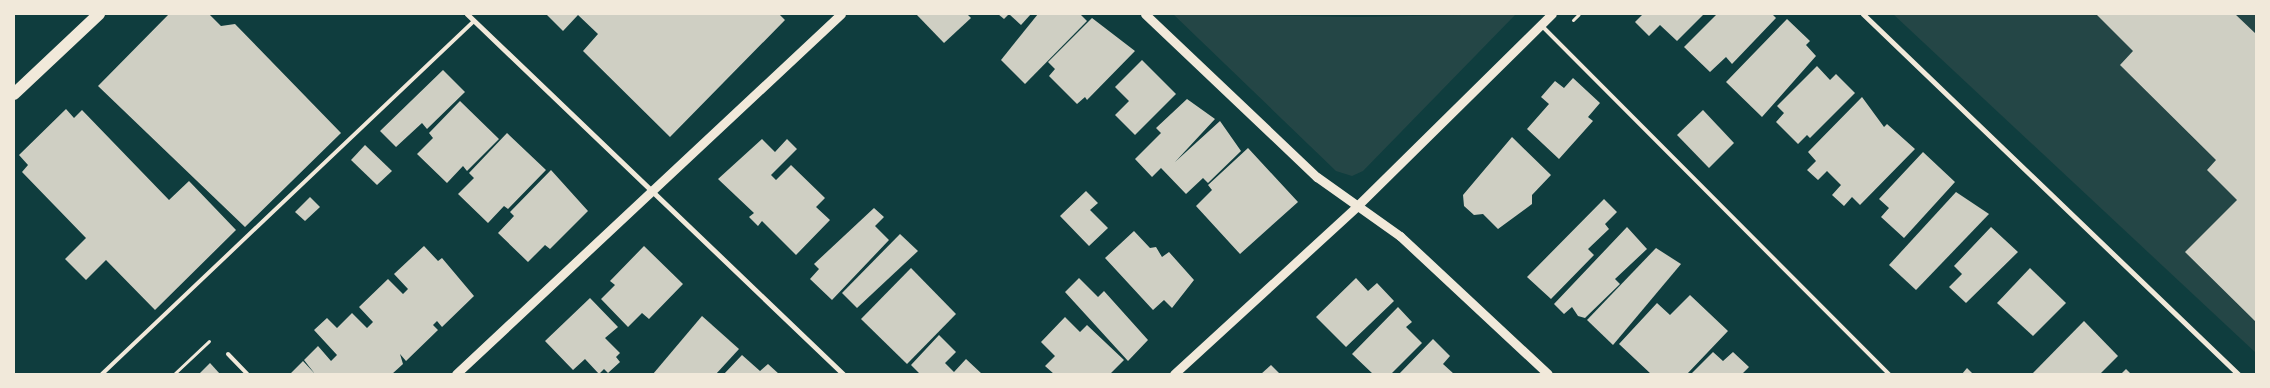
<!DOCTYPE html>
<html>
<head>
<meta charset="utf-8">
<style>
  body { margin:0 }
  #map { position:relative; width:2270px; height:388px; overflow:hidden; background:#0f3d3e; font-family:"Work Sans",sans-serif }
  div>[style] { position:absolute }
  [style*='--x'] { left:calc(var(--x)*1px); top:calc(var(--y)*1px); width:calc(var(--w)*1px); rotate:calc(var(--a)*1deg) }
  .green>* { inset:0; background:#244646 }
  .building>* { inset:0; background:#cfcfc3 }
  .path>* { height:3px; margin:-1.5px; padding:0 1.5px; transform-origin:1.5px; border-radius:1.5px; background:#f1e9da }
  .service>* { height:4px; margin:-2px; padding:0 2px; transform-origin:2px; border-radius:2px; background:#f1e9da }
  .minor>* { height:5px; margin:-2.5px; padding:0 2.5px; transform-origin:2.5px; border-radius:2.5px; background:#f1e9da }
  .tertiary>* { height:9px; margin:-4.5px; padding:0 4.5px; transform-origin:4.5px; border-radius:4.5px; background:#f1e9da }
  .primary>* { height:12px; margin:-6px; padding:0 6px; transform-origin:6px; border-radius:6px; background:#f1e9da }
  span { translate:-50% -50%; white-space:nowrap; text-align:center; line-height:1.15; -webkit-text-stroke:5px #f1e9da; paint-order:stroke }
  .frame { position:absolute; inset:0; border:15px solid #f1e9da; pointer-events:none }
</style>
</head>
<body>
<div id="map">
  <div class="green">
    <div style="clip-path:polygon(1173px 14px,1357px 17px,1516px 14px,1363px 171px,1352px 176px,1336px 171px)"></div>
    <div style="clip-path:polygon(1893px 14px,2256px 14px,2256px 353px)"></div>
  </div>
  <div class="building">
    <div style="clip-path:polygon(169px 14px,209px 14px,221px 26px,235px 24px,341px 133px,245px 227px,98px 86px)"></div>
    <div style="clip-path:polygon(546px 14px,779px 14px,785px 20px,670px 137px,583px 51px,598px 34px,578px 15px,563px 31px)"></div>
    <div style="clip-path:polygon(916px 14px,967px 14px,971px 18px,944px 43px)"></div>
    <div style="clip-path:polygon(998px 14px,1009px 14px,1004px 19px)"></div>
    <div style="clip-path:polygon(1009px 14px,1031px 14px,1021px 25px)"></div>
    <div style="clip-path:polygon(1038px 14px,1080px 14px,1087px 21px,1025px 84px,1001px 60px)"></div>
    <div style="clip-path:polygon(1643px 14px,1704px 14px,1677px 41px,1660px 25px,1649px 36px,1635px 22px)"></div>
    <div style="clip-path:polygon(1717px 14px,1772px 14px,1776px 18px,1732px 64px,1726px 57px,1710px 72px,1684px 47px)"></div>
    <div style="clip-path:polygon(2096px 14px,2235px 14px,2256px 34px,2256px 322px,2185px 252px,2237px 200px,2207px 170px,2216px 160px,2120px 65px,2133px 51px)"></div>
    <div style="clip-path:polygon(1092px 18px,1135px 51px,1087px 100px,1085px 97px,1077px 104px,1049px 76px,1055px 69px,1048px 62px)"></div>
    <div style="clip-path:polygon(1787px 19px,1810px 41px,1806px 45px,1816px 56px,1762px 117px,1726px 82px)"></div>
    <div style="clip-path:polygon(1142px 60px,1176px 94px,1135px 135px,1115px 115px,1129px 101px,1115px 87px)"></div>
    <div style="clip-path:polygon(1817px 66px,1830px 80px,1836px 74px,1855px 93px,1810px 138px,1807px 135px,1798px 144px,1776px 122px,1784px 113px,1777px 106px)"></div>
    <div style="clip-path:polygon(443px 70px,465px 92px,427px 129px,422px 123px,396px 147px,380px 131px)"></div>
    <div style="clip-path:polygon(1573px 78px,1600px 103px,1588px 117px,1593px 121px,1559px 159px,1527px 129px,1549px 104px,1541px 97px,1555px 81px,1564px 88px)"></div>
    <div style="clip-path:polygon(1862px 97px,1884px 127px,1887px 124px,1915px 149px,1860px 205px,1852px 197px,1844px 206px,1832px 195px,1841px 185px,1827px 171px,1818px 180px,1807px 170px,1816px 161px,1808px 152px)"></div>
    <div style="clip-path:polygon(1187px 99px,1215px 119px,1175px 162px,1220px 121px,1241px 151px,1208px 183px,1203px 178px,1186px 194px,1161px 168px,1152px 177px,1135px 159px,1161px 133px,1156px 128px)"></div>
    <div style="clip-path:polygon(460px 101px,499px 139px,467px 171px,463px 166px,447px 183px,417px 154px,433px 138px,429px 133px)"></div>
    <div style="clip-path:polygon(66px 109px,74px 118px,82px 110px,169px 200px,189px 181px,236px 230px,155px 310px,106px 260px,86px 280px,65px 259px,86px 238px,22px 172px,28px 165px,19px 155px)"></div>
    <div style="clip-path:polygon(1703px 110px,1734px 143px,1709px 168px,1677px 135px)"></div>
    <div style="clip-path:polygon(507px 133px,546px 170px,508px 209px,504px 206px,488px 223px,458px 194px,474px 178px,469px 173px)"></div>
    <div style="clip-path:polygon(1512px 137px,1551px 175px,1532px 195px,1532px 204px,1498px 229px,1483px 214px,1474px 215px,1464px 206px,1463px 195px)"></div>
    <div style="clip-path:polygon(762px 139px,775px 152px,787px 139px,797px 149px,771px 175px,776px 180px,791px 165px,825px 198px,816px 207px,830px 220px,796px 255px,762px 221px,758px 226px,749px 217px,754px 213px,718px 179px)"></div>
    <div style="clip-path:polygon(365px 145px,392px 171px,377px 185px,351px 160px)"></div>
    <div style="clip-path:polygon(1248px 148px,1298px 202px,1240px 254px,1196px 206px,1212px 190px,1208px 185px)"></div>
    <div style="clip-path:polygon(1923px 152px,1955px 182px,1904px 238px,1881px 217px,1889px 208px,1879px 199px)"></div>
    <div style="clip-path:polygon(551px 170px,588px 211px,550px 249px,545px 245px,528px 262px,498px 233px,514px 216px,510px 212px)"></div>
    <div style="clip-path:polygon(1086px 191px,1098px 203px,1090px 210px,1108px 228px,1089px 246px,1060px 216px)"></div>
    <div style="clip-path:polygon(1956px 192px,1989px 214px,1916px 290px,1889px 265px)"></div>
    <div style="clip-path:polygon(310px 197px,320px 207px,305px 221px,295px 212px)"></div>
    <div style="clip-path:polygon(1604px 199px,1617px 212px,1605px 224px,1609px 229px,1588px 249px,1594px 255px,1551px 299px,1527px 277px)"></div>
    <div style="clip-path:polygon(874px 208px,884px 217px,875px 226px,889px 240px,832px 300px,810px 279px,819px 269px,814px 264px)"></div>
    <div style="clip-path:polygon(1627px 227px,1647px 249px,1615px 279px,1620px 284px,1585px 318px,1578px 316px,1572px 307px,1564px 314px,1554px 304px)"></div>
    <div style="clip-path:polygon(1991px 227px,2018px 252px,1966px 303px,1949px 287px,1962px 274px,1954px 266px)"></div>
    <div style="clip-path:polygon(1134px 231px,1150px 248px,1156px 247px,1162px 257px,1169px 252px,1194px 280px,1172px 308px,1164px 300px,1153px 310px,1105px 258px)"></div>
    <div style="clip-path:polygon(900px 234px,918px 251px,857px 308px,842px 293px)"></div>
    <div style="clip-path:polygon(424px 246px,438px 261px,442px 258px,474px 296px,442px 327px,437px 321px,433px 325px,438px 330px,406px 361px,400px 354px,403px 364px,392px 374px,290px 374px,303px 361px,315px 374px,304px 360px,318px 346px,331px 361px,337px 355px,314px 330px,327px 318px,337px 328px,352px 313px,367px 328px,373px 322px,359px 307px,388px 279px,403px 294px,408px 289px,394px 274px)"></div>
    <div style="clip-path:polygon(644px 246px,683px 284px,649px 319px,642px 313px,628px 327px,601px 299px,615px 285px,610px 281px)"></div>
    <div style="clip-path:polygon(1656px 248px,1681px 264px,1613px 345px,1587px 320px)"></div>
    <div style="clip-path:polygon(911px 268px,956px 314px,907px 364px,861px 319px)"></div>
    <div style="clip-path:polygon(2030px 268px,2066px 303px,2033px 336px,1997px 303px)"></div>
    <div style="clip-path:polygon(1079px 278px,1098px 297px,1104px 291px,1148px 340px,1128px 361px,1065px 292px)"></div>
    <div style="clip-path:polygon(1356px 278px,1368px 291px,1377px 283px,1394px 301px,1346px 347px,1316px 317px)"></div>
    <div style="clip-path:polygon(1690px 295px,1728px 331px,1687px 374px,1651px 374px,1619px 344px,1657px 303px,1670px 315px)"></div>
    <div style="clip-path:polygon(590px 298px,618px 327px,605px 338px,620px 353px,616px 357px,620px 362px,608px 373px,604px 369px,599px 374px,585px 359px,573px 370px,545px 341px)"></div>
    <div style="clip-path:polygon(1398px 307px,1412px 322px,1406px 327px,1422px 343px,1391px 374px,1373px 374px,1352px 354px)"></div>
    <div style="clip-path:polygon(702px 316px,739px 349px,716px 374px,653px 374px)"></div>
    <div style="clip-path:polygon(1065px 317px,1080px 332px,1087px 325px,1124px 360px,1110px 374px,1054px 374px,1045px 366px,1055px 356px,1041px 342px)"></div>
    <div style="clip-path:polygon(2084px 321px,2118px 356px,2100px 374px,2032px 374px)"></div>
    <div style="clip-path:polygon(939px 335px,956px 352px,945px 363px,954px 372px,966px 359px,982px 374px,920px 374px,911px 365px)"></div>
    <div style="clip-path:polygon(1433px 339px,1450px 356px,1443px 364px,1454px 374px,1399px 374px)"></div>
    <div style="clip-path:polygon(1713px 352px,1723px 361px,1733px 352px,1749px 367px,1742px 374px,1691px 374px)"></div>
    <div style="clip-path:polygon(742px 355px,760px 371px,768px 364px,779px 374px,724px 374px)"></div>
    <div style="clip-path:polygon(210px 363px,220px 374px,199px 374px)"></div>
    <div style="clip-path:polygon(1271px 365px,1280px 374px,1261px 374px)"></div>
    <div style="clip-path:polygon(1967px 368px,1973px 374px,1962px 374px)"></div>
    <div style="clip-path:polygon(2126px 369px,2131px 374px,2121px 374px)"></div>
  </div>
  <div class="path">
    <div style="--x:1573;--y:20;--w:8;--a:-45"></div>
    <div style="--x:174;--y:374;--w:48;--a:-43.3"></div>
  </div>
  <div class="service">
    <div style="--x:1541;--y:25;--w:493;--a:45.1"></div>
    <div style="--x:228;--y:354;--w:28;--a:46"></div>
    <div style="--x:102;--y:374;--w:513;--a:-43.5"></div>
  </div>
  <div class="minor">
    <div style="--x:467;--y:14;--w:521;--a:43.75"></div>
    <div style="--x:1863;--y:14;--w:520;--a:43.83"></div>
  </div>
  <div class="tertiary">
    <div style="--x:1145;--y:14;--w:237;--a:43.5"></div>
    <div style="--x:1317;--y:177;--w:102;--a:35.4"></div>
    <div style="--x:1400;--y:236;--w:202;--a:43"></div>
    <div style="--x:456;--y:374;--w:527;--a:-43.08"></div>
    <div style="--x:1174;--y:374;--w:247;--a:-42.5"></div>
    <div style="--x:1356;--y:207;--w:275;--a:-44.6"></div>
  </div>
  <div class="primary">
    <div style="--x:14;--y:94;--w:117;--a:-43.3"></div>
  </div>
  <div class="frame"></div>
</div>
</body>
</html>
